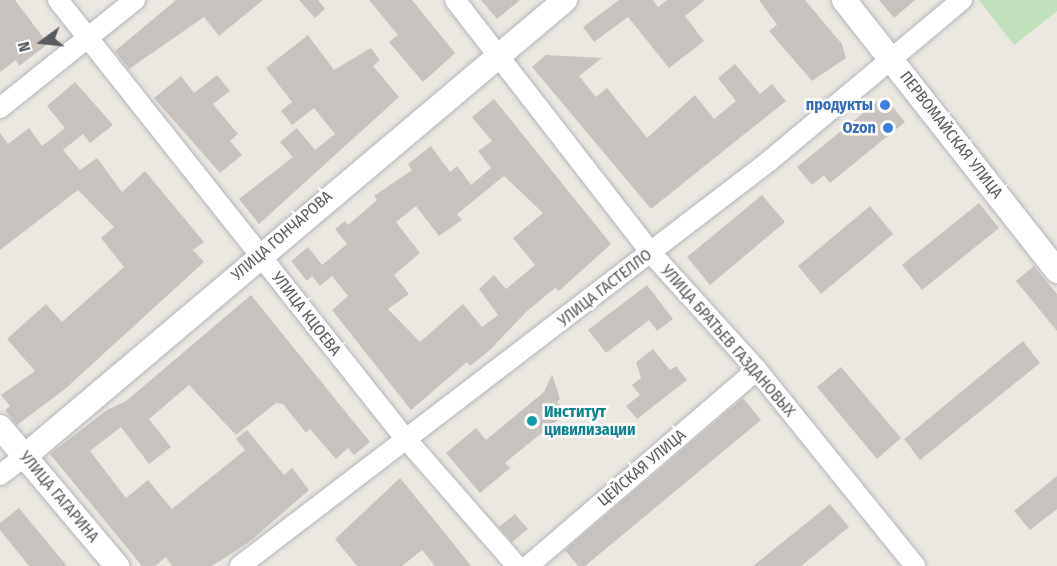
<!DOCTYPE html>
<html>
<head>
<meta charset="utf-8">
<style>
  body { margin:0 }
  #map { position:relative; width:1057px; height:566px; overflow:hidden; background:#eae7e0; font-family:"Fira Sans Condensed",sans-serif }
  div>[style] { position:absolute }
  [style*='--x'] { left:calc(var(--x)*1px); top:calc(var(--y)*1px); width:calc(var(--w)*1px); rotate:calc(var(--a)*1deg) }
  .green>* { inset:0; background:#c1e1bd }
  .building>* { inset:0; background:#c8c3bf }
  .roads { filter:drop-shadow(0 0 2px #b2b6ba) drop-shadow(0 0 2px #b2b6ba) }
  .minor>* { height:20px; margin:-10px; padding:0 10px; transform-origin:10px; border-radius:10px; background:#fff }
  .tertiary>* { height:24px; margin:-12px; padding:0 12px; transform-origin:12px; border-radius:12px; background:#fff }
  .dots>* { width:16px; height:16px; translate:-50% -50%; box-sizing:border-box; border:3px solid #fff; border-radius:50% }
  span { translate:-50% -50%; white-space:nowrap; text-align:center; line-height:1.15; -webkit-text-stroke:5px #fff; paint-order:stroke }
  .shop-label { font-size:16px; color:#366cbe; font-weight:700 }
  .right { translate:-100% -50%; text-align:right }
  .street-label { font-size:16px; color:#585c60 }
  .culture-label { font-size:16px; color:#0d838f; font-weight:700 }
  .left { translate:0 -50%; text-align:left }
  .north { position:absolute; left:12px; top:12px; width:60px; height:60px; -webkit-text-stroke:4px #fff; paint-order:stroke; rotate:255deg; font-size:16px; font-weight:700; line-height:24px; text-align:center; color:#585c60 }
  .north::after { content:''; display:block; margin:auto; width:21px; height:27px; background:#585c60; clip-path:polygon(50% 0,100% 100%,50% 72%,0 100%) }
</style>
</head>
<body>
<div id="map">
  <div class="green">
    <div style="clip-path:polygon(979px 0,1057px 0,1057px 11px,1014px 45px)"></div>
  </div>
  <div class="building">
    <div style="clip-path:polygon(0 0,15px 0,48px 44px,19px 66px,16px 60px,0 72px)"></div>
    <div style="clip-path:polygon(176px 0,263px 0,219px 36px,204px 17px,129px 69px,115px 51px)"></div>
    <div style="clip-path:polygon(299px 0,318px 0,325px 9px,315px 18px)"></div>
    <div style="clip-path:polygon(369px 0,412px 0,455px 53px,423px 82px,389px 42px,398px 35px)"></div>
    <div style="clip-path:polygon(481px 0,520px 0,497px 19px)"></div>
    <div style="clip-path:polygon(619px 0,653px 0,658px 7px,667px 0,705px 0,685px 16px,704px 41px,669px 68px,628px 17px,594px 42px,583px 27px)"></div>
    <div style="clip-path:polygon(759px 0,805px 0,842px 44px,846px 58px,812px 81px,769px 31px,777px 25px)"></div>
    <div style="clip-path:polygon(879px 0,915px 0,894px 18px)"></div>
    <div style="clip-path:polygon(308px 35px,334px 70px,371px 48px,380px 60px,373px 66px,399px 97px,259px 224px,239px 199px,293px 157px,280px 142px,297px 128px,315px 150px,335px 134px,314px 108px,292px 125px,281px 111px,292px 102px,266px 68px)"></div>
    <div style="clip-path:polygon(546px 55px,602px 58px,579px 76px,596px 97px,607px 88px,647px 138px,695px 95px,714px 119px,736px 101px,718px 78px,735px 64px,760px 94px,772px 84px,786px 101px,651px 209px,532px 67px)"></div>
    <div style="clip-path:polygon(217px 75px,230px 91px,213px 104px,238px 134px,230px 141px,242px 155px,220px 173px,154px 98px,181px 76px,194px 93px)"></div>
    <div style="clip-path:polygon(75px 82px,113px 125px,90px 143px,83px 134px,63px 150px,80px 170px,97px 158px,122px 192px,145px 171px,204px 242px,193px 250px,204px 262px,65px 389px,17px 425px,5px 410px,10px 406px,1px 395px,35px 371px,7px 339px,46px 304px,62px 322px,124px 267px,101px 238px,114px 227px,78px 190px,0 250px,0 133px,8px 144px,29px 128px,42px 146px,65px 128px,47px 106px)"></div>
    <div style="clip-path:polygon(884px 96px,905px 122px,830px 183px,824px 175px,812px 185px,797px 167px)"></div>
    <div style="clip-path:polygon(evenodd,494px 99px,611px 244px,559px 291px,555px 288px,526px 312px,489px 351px,470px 366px,467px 362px,411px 410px,332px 310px,348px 296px,332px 276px,320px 286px,312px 276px,307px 281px,291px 261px,308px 247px,322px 265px,347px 244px,335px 229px,345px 221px,348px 225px,377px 200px,374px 196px,412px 170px,408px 164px,431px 146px,450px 172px,457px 166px,471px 185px,491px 168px,478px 151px,492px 141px,472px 117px,494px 99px,504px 176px,543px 213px,513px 238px,535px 265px,506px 289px,494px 275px,479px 289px,498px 315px,482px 327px,463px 304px,420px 342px,388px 309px,409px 294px,394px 275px,420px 253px,396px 222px,416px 206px,439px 236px,462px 220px,457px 214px,504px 176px)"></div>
    <div style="clip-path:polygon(762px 195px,785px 222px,710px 285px,687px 257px)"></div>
    <div style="clip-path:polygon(979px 203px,999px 228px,922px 290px,902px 265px)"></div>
    <div style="clip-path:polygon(870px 206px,893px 234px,821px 294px,798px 266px)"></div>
    <div style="clip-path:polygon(1034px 266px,1057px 294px,1057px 331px,1016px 281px)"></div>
    <div style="clip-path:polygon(647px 285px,673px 319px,657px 331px,649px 320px,606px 353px,588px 330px)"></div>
    <div style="clip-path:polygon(251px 295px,370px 442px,354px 455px,348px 448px,336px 459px,310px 429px,306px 433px,283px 404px,276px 403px,236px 435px,189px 385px,149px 419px,171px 447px,149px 464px,121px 427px,90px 451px,126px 498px,148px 480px,172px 509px,245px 450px,236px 439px,247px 430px,284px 475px,292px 468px,309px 490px,249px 542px,212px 566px,172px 566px,166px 557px,155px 566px,142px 566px,50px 454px,107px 410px,126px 401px)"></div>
    <div style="clip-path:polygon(1023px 341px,1040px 363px,920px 460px,904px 439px)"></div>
    <div style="clip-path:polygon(653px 349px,670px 370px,676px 366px,687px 380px,637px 419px,626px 406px,640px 395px,632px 385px,641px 378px,636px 362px)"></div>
    <div style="clip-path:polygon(841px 367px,901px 438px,877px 459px,817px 387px)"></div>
    <div style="clip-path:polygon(552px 374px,560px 399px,557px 402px,566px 413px,505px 463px,510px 468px,480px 493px,446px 453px,476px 428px,486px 440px,544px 392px)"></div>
    <div style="clip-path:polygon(743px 398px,761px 420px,585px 566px,578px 566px,565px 550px)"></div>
    <div style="clip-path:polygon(1057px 476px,1057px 509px,1030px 530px,1014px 511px)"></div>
    <div style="clip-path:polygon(400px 478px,445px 533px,471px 566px,435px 566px,422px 550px,402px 566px,357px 566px,335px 539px)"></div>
    <div style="clip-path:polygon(830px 504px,849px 527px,801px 566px,753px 566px)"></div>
    <div style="clip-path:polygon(19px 508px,67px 566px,29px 566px,0 530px,0 523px)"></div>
    <div style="clip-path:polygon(515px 514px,528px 529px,512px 542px,499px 527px)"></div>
  </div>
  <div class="roads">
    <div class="minor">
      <div style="--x:58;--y:0;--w:551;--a:51.63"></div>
      <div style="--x:400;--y:432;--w:178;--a:48.9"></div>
      <div style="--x:455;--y:0;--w:320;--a:52.2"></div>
      <div style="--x:651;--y:253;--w:158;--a:47.8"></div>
      <div style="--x:757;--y:370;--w:252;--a:51.1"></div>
      <div style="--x:0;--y:108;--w:173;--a:-38.7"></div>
      <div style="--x:0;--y:475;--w:31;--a:-37"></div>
      <div style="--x:240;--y:566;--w:665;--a:-37.42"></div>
      <div style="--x:768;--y:162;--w:253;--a:-39.9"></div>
      <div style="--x:528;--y:566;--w:301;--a:-40.6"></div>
    </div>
    <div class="tertiary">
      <div style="--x:844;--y:0;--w:345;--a:51.8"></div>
      <div style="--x:0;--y:427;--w:182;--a:49.9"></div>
      <div style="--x:25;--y:456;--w:707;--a:-40.18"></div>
    </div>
  </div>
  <div class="dots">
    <div style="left:885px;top:105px;background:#3f7fe0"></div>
    <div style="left:888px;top:128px;background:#3f7fe0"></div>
    <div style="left:532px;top:421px;background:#0f9aa8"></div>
  </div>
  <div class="shop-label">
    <span class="right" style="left:873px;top:105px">продукты</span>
    <span class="right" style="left:876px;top:128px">Ozon</span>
  </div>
  <div class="street-label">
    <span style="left:951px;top:135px;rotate:52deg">ПЕРВОМАЙСКАЯ УЛИЦА</span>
    <span style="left:282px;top:236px;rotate:-41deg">УЛИЦА ГОНЧАРОВА</span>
    <span style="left:605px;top:288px;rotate:-38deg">УЛИЦА ГАСТЕЛЛО</span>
    <span style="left:306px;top:314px;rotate:52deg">УЛИЦА КЦОЕВА</span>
    <span style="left:728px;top:341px;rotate:49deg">УЛИЦА БРАТЬЕВ ГАЗДАНОВЫХ</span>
    <span style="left:642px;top:468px;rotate:-40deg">ЦЕЙСКАЯ УЛИЦА</span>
    <span style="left:59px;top:497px;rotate:50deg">УЛИЦА ГАГАРИНА</span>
  </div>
  <div class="culture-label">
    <span class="left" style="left:544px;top:421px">Институт<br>цивилизации</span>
  </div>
  <div class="north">N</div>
</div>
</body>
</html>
